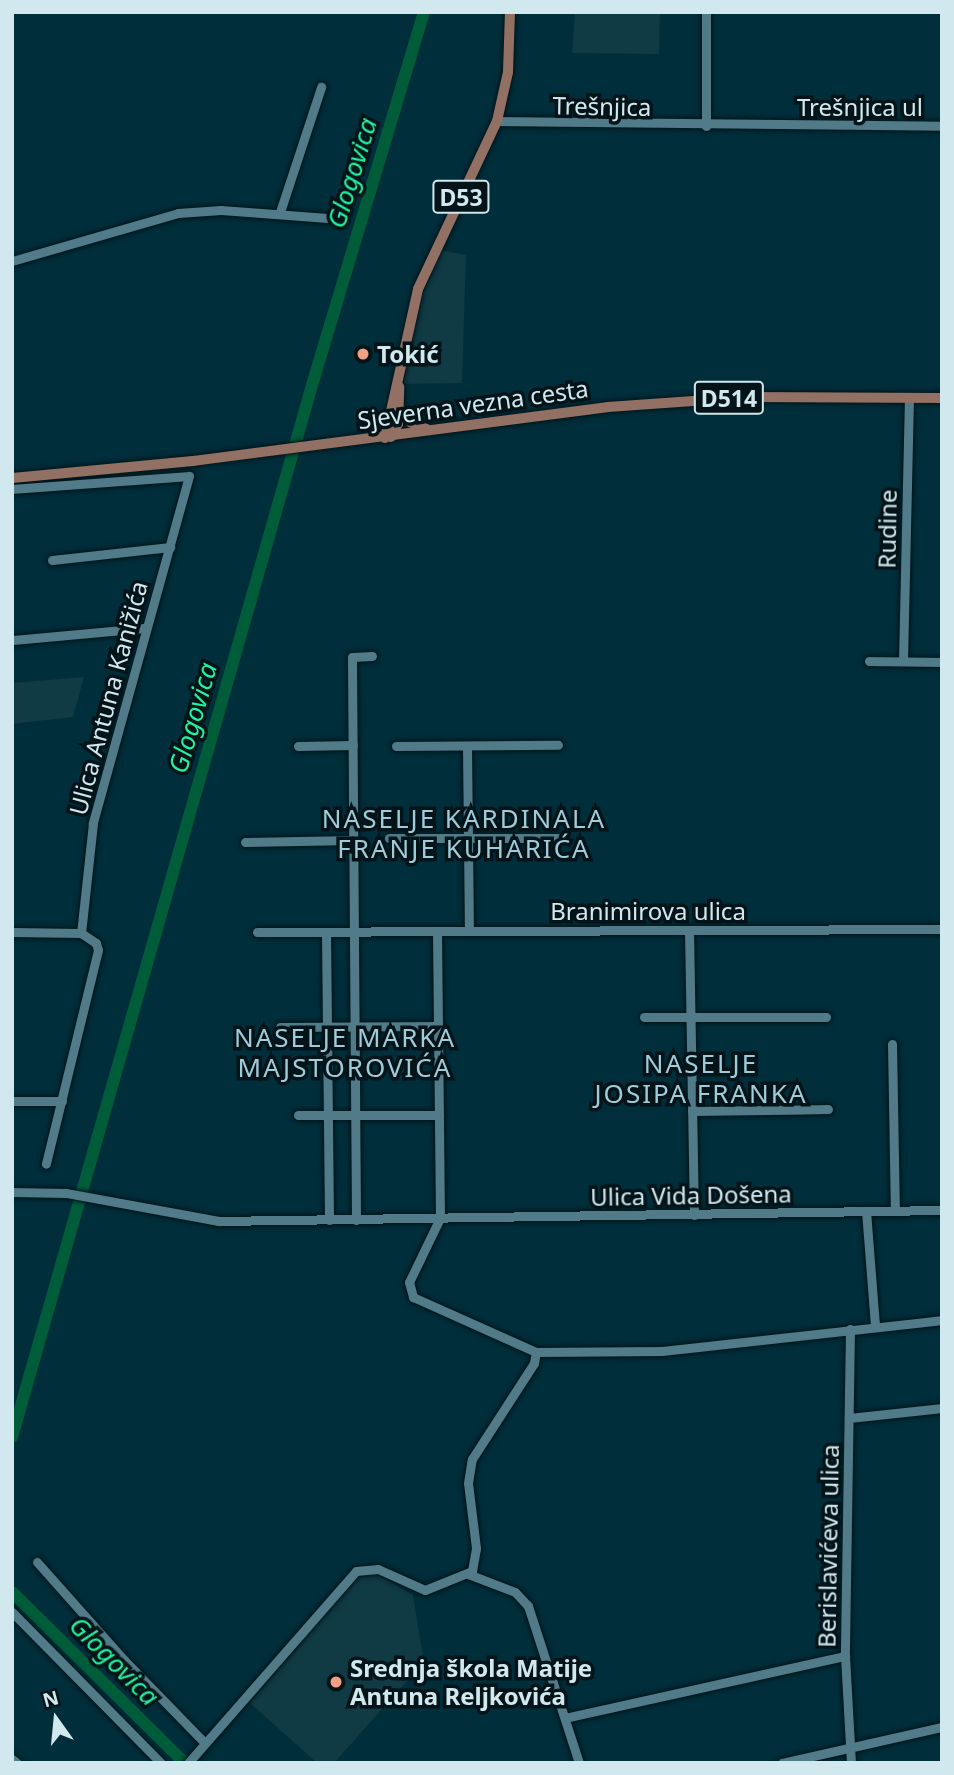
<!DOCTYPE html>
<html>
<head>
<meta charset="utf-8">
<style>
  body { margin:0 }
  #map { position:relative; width:954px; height:1775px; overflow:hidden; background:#002e3a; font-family:"Noto Sans",sans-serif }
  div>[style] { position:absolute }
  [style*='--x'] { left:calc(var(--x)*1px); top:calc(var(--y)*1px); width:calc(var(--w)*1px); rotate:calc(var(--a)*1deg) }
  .built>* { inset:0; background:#103a44 }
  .river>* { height:12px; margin:-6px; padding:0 6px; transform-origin:6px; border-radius:6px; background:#005c39 }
  .roads { filter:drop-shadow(0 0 2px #01151b) drop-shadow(0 0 2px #01151b) }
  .minor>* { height:9px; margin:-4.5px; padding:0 4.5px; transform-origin:4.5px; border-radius:4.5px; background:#517b88 }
  .major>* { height:10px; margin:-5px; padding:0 5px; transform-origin:5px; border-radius:5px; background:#927063 }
  .dots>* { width:19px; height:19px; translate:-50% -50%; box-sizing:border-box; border:4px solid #041419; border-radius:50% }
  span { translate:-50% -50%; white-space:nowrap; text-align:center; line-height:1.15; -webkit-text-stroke:7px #041419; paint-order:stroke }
  .shield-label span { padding:2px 5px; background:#041419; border:2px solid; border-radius:5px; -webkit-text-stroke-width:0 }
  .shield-label { font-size:23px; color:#d2e8ef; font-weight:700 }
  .street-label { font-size:24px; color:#d2e8ef }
  .poi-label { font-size:24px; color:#d2e8ef; font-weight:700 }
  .left { translate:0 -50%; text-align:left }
  .water-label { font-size:26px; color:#22f3a1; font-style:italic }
  .neighbourhood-label { font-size:26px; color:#a0ccda; letter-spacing:2px }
  .frame { position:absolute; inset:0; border:14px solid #d2e8ef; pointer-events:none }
  .north { position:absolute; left:21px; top:1684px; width:70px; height:70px; -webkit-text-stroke:5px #041419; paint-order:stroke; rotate:345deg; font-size:19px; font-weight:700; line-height:28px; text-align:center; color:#d2e8ef }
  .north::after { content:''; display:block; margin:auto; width:24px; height:32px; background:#d2e8ef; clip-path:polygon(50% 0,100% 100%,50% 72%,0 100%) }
</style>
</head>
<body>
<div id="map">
  <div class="built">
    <div style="clip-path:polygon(575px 12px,660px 12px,659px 54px,572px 53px)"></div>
    <div style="clip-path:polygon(441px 250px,466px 255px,462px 383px,403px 384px,420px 301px)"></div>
    <div style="clip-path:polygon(84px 677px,73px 717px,12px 724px,12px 683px)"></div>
    <div style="clip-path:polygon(365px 1574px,377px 1574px,413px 1595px,424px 1662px,334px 1763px,317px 1763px,250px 1703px,353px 1580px)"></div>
  </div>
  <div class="river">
    <div style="--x:12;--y:1437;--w:1094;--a:-74.08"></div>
    <div style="--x:312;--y:385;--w:389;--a:-73.3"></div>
    <div style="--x:12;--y:1592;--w:243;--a:44.7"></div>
  </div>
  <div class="roads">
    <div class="minor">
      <div style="--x:706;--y:12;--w:114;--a:90"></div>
      <div style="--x:497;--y:121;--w:445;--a:0.6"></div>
      <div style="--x:280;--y:212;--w:132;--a:-71.8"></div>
      <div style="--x:12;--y:261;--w:173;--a:-16.1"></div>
      <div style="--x:178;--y:213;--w:43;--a:-4"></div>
      <div style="--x:221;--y:210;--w:107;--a:4.3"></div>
      <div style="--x:12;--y:489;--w:177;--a:-4.2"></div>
      <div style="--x:189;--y:476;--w:360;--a:105.5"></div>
      <div style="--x:93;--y:823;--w:111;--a:96.2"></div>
      <div style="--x:52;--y:560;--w:119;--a:-6.3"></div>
      <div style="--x:12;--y:640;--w:134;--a:-5.2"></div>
      <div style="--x:869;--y:661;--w:73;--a:0.8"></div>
      <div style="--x:903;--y:661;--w:263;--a:-88.7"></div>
      <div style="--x:298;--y:746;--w:55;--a:-1"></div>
      <div style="--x:396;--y:746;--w:162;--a:-0.4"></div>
      <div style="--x:467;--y:746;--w:185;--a:89.4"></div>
      <div style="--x:389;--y:838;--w:168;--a:0"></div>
      <div style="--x:245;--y:842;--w:109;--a:-1.1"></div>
      <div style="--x:689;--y:930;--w:285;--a:89"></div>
      <div style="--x:12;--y:932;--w:69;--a:0.8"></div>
      <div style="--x:81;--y:933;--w:18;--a:34"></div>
      <div style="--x:96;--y:943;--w:7;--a:74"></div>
      <div style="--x:98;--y:950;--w:220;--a:103.7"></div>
      <div style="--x:257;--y:932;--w:685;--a:-0.25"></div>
      <div style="--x:437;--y:932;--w:286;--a:89.4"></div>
      <div style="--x:440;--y:1218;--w:71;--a:115.8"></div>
      <div style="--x:409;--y:1282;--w:16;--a:75"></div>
      <div style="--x:413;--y:1297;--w:135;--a:24.1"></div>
      <div style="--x:536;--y:1352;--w:126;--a:-0.5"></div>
      <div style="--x:662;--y:1351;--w:282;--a:-6.3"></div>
      <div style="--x:326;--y:933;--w:287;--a:89.4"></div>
      <div style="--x:644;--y:1017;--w:182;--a:0"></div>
      <div style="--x:280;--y:1027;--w:158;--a:-0.4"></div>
      <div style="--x:892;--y:1044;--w:167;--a:89"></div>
      <div style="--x:12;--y:1101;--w:50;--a:0"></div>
      <div style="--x:692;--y:1111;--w:136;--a:-0.8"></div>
      <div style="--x:298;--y:1115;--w:141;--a:0"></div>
      <div style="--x:12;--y:1192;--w:54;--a:1.1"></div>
      <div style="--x:66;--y:1193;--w:155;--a:10.4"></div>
      <div style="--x:218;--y:1221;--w:724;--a:-0.87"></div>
      <div style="--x:866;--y:1211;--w:115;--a:85.5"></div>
      <div style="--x:356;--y:1220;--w:563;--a:-90.41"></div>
      <div style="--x:352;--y:657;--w:20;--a:-3"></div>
      <div style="--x:850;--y:1329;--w:327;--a:90.9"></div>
      <div style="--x:845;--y:1656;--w:107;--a:86.8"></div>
      <div style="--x:849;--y:1418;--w:94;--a:-6.1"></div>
      <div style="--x:37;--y:1562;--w:131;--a:48.4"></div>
      <div style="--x:124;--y:1660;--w:116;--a:45.7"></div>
      <div style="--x:468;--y:1574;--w:50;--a:21"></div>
      <div style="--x:515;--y:1592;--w:19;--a:47"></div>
      <div style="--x:528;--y:1606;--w:165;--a:72"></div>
      <div style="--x:12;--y:1612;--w:212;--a:45.4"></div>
      <div style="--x:565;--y:1718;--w:287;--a:-12.5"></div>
      <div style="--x:12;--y:1759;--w:6;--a:39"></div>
      <div style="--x:188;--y:1763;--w:255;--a:-48.8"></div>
      <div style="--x:356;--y:1571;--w:22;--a:-5"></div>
      <div style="--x:378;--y:1569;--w:51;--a:24.1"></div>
      <div style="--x:425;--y:1590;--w:51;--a:-22"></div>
      <div style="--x:472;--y:1571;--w:23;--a:-80"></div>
      <div style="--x:476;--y:1548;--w:65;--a:-97"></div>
      <div style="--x:468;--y:1483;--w:24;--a:-81"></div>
      <div style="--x:472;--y:1459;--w:114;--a:-57.1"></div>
      <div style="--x:534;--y:1363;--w:11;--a:-80"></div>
      <div style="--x:782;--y:1763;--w:164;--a:-12.7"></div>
    </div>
    <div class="major">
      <div style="--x:399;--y:408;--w:18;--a:52"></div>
      <div style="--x:410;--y:422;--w:21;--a:23"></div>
      <div style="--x:391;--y:437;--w:15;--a:-62"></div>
      <div style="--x:398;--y:424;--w:37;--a:-88"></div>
      <div style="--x:385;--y:438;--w:153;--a:-77.5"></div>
      <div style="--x:418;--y:289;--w:186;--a:-64.8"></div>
      <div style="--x:497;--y:121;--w:50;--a:-77.3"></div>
      <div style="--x:508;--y:72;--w:60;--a:-88.1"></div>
      <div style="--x:12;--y:478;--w:182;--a:-5.4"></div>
      <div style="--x:193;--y:461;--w:418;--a:-7.4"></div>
      <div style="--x:608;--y:407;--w:142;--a:-4"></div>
      <div style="--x:750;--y:397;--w:192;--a:0.3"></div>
    </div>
  </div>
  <div class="dots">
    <div style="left:363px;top:354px;background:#f39f83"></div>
    <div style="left:336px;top:1682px;background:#f39f83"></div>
  </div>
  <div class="shield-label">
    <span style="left:461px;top:197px">D53</span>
    <span style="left:729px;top:398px">D514</span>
  </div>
  <div class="street-label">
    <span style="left:602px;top:106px;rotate:1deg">Trešnjica</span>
    <span style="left:860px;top:107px">Trešnjica ul</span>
    <span style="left:473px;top:404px;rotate:-8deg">Sjeverna vezna cesta</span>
    <span style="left:887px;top:529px;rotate:-89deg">Rudine</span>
    <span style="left:108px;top:698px;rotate:-75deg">Ulica Antuna Kanižića</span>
    <span style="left:648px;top:911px">Branimirova ulica</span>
    <span style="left:691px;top:1195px;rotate:-1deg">Ulica Vida Došena</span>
    <span style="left:828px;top:1546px;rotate:-89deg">Berislavićeva ulica</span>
  </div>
  <div class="poi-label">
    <span class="left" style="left:377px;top:354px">Tokić</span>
    <span class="left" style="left:350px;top:1682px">Srednja škola Matije<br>Antuna Reljkovića</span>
  </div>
  <div class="water-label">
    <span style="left:352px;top:173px;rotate:-73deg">Glogovica</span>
    <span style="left:193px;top:718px;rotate:-74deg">Glogovica</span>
    <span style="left:114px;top:1661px;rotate:45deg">Glogovica</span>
  </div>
  <div class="neighbourhood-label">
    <span style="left:464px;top:834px">NASELJE KARDINALA<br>FRANJE KUHARIĆA</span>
    <span style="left:345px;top:1053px">NASELJE MARKA<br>MAJSTOROVIĆA</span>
    <span style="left:701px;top:1079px">NASELJE<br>JOSIPA FRANKA</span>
  </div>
  <div class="frame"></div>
  <div class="north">N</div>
</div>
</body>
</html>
